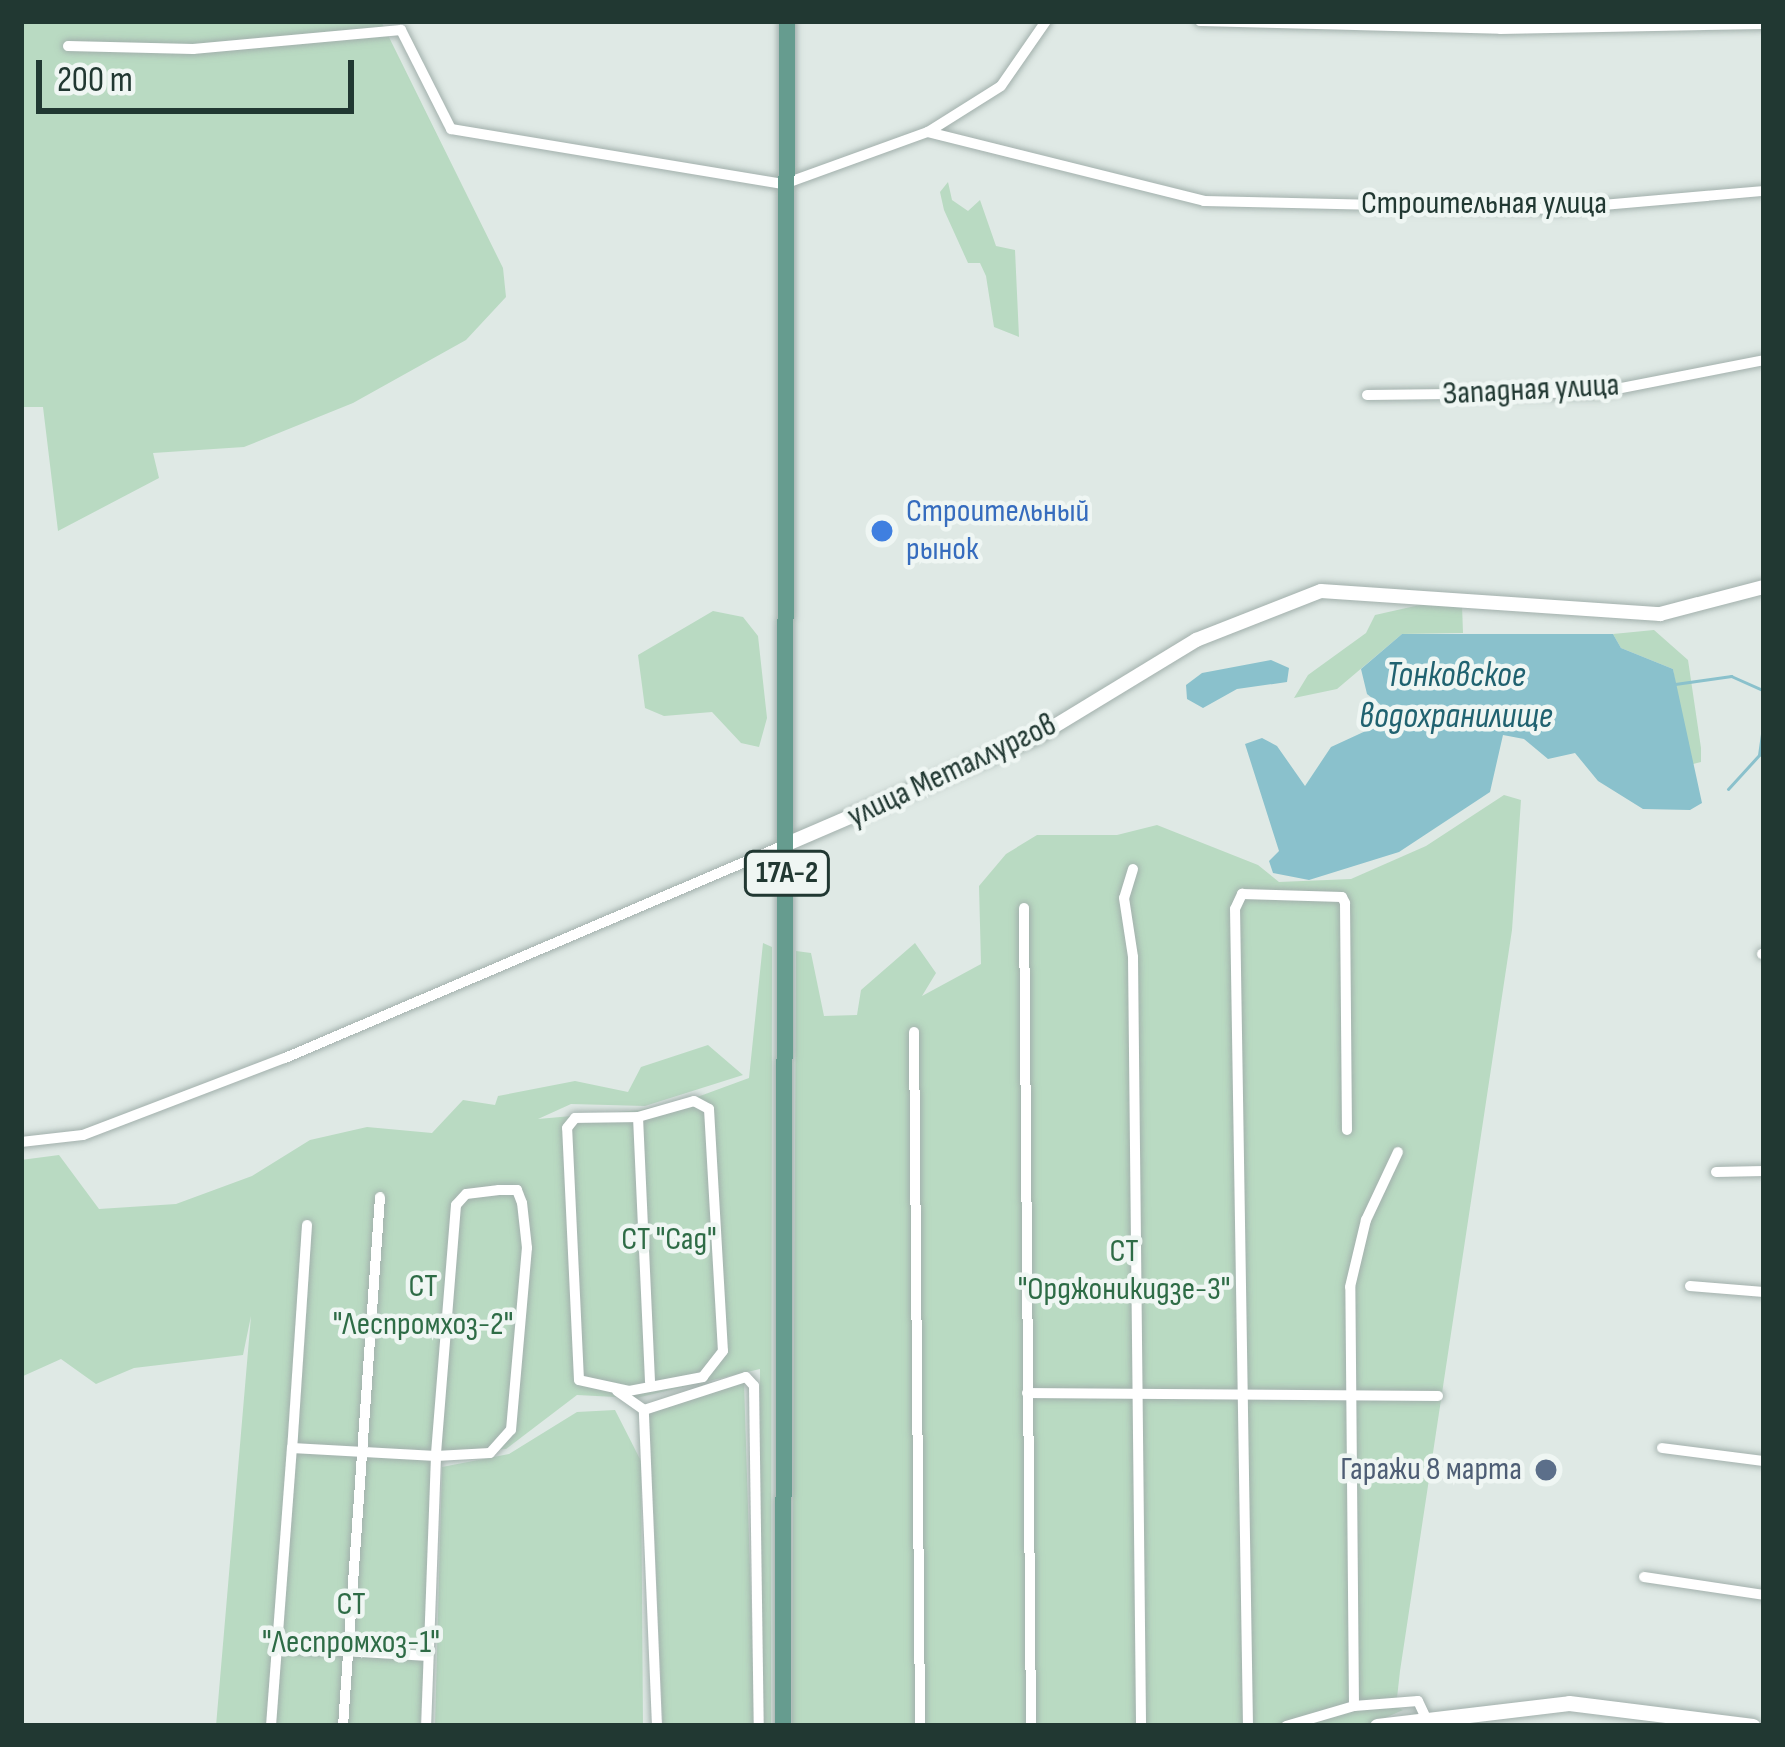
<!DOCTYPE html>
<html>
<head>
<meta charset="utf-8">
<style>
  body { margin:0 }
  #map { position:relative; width:1785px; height:1747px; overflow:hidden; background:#dfe9e5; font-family:"Sofia Sans Condensed",sans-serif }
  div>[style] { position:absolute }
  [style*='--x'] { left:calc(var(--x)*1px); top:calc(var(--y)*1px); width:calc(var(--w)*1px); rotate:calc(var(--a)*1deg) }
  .green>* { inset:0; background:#b9dac2 }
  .water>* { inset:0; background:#8ac1cc }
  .stream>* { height:3px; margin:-1.5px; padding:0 1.5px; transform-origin:1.5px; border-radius:1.5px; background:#8ac1cc }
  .roads { filter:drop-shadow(0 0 3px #a2b0ac) drop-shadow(0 0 3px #a2b0ac) }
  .minor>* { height:10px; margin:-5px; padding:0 5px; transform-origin:5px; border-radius:5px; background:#fff }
  .tertiary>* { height:14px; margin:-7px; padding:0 7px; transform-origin:7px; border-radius:7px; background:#fff }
  .secondary>* { height:15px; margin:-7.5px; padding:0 7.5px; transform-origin:7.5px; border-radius:7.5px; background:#fff }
  .primary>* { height:16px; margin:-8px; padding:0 8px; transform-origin:8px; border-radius:8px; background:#669c8f }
  .dots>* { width:33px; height:33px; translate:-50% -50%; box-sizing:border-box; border:6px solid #eff6f3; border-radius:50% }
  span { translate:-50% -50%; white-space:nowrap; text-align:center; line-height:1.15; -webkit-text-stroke:9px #eff6f3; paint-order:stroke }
  .shield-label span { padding:3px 9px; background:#eff6f3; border:3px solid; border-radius:9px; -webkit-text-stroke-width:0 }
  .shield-label { font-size:30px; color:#213832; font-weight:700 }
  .street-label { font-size:33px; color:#213832 }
  .shop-label { font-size:33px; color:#366cbe }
  .left { translate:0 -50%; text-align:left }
  .park-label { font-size:33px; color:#2e6c46 }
  .service-label { font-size:33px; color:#4e5e75 }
  .right { translate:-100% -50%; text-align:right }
  .water-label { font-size:36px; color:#206270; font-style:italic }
  .frame { position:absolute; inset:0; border:24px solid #213832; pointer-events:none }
  .scale { position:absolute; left:36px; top:60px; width:318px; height:54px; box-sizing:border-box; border:6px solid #213832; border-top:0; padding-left:15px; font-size:36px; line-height:42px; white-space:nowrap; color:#213832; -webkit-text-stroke:9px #eff6f3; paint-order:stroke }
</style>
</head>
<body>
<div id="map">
  <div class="green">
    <div style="clip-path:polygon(21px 21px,381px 21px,503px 268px,506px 297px,466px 340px,353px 403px,244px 447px,153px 453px,159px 478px,58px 531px,43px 407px,21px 407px)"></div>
    <div style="clip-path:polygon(948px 182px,952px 200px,968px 211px,980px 200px,996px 246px,1015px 250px,1019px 337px,994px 327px,986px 276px,980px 263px,968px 263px,944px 210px,940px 192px)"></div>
    <div style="clip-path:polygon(1424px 604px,1462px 605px,1463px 633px,1402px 634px,1337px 689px,1294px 698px,1308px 675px,1366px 633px,1375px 615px)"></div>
    <div style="clip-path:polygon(713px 611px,743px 617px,758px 636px,767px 718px,759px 747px,741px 743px,712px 712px,664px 716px,645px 708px,638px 655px)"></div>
    <div style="clip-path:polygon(1654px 630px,1688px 660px,1701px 748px,1701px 762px,1689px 765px,1673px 669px,1621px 648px,1613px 634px)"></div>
    <div style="clip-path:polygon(1504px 795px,1521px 800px,1512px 930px,1400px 1671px,1396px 1707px,1403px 1710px,1367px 1726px,792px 1726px,796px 951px,811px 953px,824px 1016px,857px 1015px,861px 990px,915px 943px,936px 973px,922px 996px,981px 964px,979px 886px,1006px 854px,1037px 835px,1117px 835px,1157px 825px,1258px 865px,1279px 882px,1351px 879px,1426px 846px)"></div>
    <div style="clip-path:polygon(763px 943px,772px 947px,771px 1726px,758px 1726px,760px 1369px,636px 1398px,577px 1395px,506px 1449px,438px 1455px,420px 1726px,216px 1726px,251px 1316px,243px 1355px,134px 1368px,96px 1384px,61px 1359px,21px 1377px,21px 1160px,59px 1155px,99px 1209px,176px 1204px,252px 1176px,310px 1140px,367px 1127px,432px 1133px,463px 1100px,495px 1105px,498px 1096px,575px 1081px,628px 1092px,641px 1067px,708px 1045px,743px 1075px,645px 1106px,571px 1104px,538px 1119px,640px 1110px,700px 1096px,749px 1078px)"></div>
    <div style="clip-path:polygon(744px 1382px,755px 1726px,663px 1726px,649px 1413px)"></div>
    <div style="clip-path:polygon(615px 1410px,641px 1461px,643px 1726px,435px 1726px,442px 1467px,509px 1454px,577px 1412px)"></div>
  </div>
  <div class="water">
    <div style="clip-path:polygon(1402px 634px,1613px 634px,1621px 648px,1673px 669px,1702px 803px,1690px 810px,1643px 809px,1598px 781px,1575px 753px,1548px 759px,1524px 739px,1503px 735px,1490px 792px,1399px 852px,1309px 880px,1273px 873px,1269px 861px,1279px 851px,1245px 744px,1262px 738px,1277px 746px,1305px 786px,1331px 747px,1396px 717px,1367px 694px,1361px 669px)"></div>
    <div style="clip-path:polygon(1271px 660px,1289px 668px,1287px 682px,1237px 689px,1203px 708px,1187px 699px,1186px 685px,1202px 673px)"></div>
  </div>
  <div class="stream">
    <div style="--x:1675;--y:684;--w:57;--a:-8.1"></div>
    <div style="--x:1731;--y:676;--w:36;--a:24"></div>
    <div style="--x:1728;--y:789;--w:46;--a:-47.6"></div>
    <div style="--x:1759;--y:755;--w:35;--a:-82"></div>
  </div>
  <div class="roads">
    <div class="minor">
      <div style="--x:1200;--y:21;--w:300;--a:1.5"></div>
      <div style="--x:1500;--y:29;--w:264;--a:-1.1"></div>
      <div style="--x:68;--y:46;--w:125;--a:1.4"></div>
      <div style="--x:193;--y:49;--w:209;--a:-5.2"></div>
      <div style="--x:401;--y:30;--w:111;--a:63.2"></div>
      <div style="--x:451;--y:129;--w:338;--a:9.4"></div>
      <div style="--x:784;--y:184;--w:153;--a:-19.9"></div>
      <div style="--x:928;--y:132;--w:86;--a:-32.2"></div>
      <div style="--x:1001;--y:86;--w:79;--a:-55.3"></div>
      <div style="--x:928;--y:132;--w:284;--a:14"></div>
      <div style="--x:1204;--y:201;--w:353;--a:1.3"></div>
      <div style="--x:1557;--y:209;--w:208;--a:-5"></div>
      <div style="--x:1367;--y:395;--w:234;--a:-0.7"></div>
      <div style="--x:1601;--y:392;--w:166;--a:-11.1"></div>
      <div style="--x:1133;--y:869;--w:30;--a:107"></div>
      <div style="--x:1124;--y:898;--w:60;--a:81.3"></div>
      <div style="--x:1133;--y:957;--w:769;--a:89.4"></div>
      <div style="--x:1024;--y:908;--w:818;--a:89.51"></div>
      <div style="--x:1762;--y:954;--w:2;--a:-27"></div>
      <div style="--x:914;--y:1032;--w:694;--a:89.5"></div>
      <div style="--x:638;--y:1117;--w:58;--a:-15.9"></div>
      <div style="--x:694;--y:1101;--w:17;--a:28"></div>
      <div style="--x:709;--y:1109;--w:242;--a:86.7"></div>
      <div style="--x:723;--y:1351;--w:33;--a:128"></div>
      <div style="--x:703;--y:1377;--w:75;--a:169.3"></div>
      <div style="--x:629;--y:1391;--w:51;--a:-167.6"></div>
      <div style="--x:579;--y:1380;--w:252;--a:-92.7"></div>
      <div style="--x:567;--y:1128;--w:13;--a:-51"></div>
      <div style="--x:575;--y:1118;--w:63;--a:-0.9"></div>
      <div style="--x:638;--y:1117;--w:265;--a:87.4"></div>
      <div style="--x:21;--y:1142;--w:62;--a:-6.4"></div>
      <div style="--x:83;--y:1135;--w:216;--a:-20.9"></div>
      <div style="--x:285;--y:1058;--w:546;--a:-23.09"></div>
      <div style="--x:1716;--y:1172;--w:48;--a:-1.2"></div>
      <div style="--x:307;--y:1225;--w:224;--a:93.8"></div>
      <div style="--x:292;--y:1448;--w:144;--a:3.2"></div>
      <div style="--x:436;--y:1456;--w:54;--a:-3.2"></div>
      <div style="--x:490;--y:1453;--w:31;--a:-48"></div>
      <div style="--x:511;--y:1430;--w:183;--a:-85"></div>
      <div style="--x:527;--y:1248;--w:45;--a:-96.3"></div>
      <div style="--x:522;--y:1203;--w:14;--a:-111"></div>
      <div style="--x:517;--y:1190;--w:18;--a:180"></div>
      <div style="--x:499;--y:1190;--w:33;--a:173"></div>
      <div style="--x:466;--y:1194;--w:15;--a:132"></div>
      <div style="--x:456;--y:1205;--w:252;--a:94.6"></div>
      <div style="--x:436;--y:1456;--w:270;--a:92.1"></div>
      <div style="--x:1690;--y:1286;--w:74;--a:4.6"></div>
      <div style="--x:617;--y:1391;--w:33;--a:35"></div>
      <div style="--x:1027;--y:1393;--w:411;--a:0.4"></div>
      <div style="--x:1662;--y:1448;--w:103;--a:7.3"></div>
      <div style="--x:1644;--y:1577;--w:121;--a:8.5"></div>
      <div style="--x:277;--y:1647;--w:151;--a:3.4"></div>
      <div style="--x:1354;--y:1706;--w:64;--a:-4.5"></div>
      <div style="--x:1418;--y:1701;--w:17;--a:65"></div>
      <div style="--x:271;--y:1726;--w:279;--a:-85.7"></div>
      <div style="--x:343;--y:1726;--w:530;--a:-86"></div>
      <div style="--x:657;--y:1726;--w:316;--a:-92.4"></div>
      <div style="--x:644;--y:1410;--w:107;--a:-17.9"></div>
      <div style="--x:746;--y:1377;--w:12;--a:48"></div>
      <div style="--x:754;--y:1386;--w:340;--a:89.2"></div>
      <div style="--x:1248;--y:1726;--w:817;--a:-90.91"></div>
      <div style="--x:1235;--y:909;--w:17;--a:-65"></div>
      <div style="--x:1242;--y:894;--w:100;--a:1.7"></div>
      <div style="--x:1342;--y:897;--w:7;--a:63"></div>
      <div style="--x:1345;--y:903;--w:227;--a:89.5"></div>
      <div style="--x:1286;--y:1726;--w:71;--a:-16.4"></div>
      <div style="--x:1354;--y:1706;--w:419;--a:-90.5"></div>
      <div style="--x:1350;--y:1287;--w:69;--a:-76.6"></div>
      <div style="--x:1366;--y:1220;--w:75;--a:-64.8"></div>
    </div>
    <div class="tertiary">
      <div style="--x:787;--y:844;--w:275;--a:-23.3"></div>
      <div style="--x:1040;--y:735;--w:183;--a:-31.3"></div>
      <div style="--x:1196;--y:640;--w:134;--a:-21.4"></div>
      <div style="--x:1321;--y:591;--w:340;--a:3.9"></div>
      <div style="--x:1660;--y:614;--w:107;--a:-14.6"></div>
    </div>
    <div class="secondary">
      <div style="--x:1377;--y:1726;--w:193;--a:-6.8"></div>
      <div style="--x:1569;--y:1703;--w:185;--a:7.1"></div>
    </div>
    <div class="primary">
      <div style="--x:783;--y:1726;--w:1705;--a:-89.87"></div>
    </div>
  </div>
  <div class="dots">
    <div style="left:882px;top:531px;background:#3f7fe0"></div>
    <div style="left:1546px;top:1470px;background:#5c6f8a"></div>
  </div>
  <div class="shield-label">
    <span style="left:787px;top:873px">17А-2</span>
  </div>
  <div class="street-label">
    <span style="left:1484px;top:204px">Строительная улица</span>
    <span style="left:1531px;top:390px;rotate:-3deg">Западная улица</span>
    <span style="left:952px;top:771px;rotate:-25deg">улица Металлургов</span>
  </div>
  <div class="shop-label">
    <span class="left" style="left:906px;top:531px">Строительный<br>рынок</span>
  </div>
  <div class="park-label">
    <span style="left:669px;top:1240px">СТ "Сад"</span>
    <span style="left:1124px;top:1271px">СТ<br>"Орджоникидзе-3"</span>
    <span style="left:423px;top:1306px">СТ<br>"Леспромхоз-2"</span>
    <span style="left:351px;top:1624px">СТ<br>"Леспромхоз-1"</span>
  </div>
  <div class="service-label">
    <span class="right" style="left:1522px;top:1470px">Гаражи 8 марта</span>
  </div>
  <div class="water-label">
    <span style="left:1456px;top:696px">Тонковское<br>водохранилище</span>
  </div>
  <div class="frame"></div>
  <div class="scale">200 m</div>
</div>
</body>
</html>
